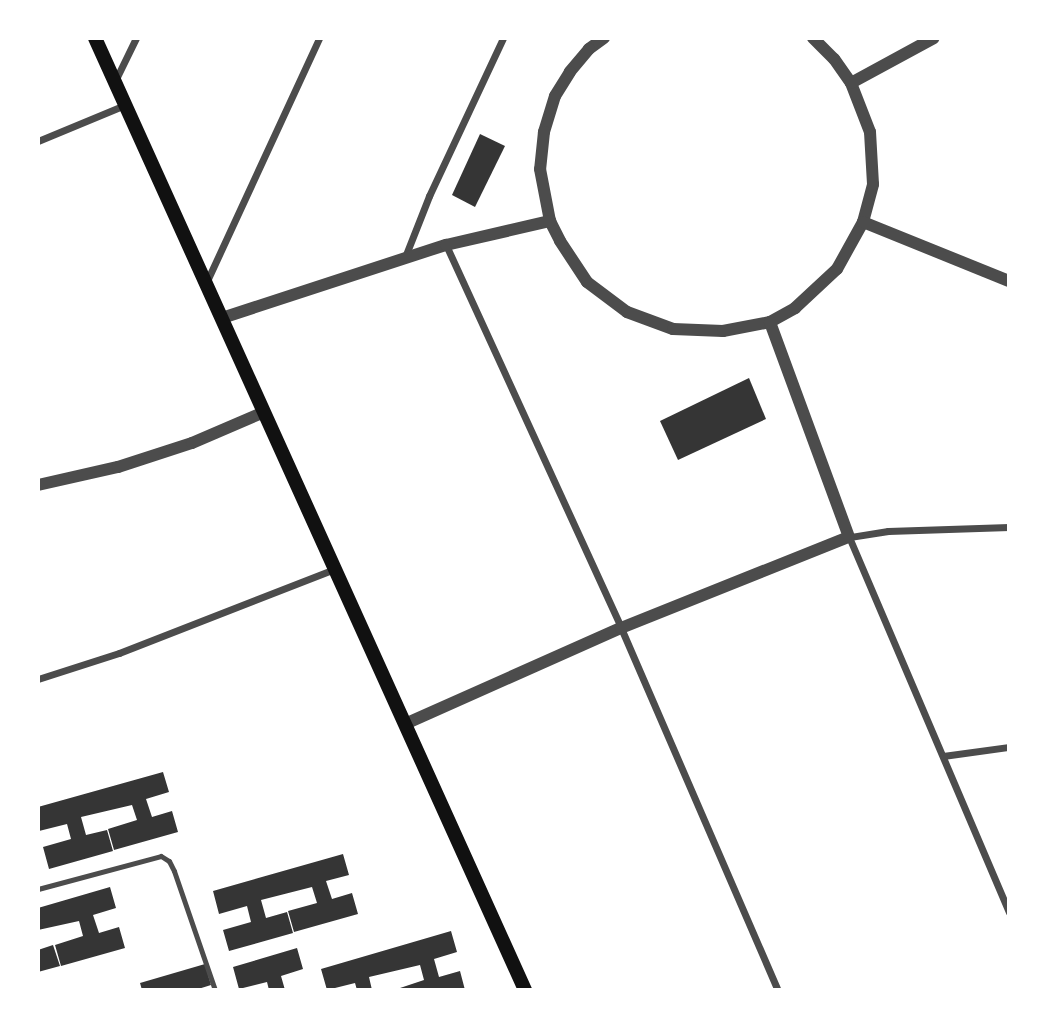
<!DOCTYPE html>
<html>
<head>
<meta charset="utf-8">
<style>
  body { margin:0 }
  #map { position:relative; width:1047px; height:1028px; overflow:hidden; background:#fff; font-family:"Nunito Sans",sans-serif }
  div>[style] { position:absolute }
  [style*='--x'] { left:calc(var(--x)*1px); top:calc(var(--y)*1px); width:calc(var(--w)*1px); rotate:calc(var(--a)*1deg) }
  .building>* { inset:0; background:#353535 }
  .service>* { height:5px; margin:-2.5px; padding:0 2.5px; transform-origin:2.5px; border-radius:2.5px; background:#4c4c4c }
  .minor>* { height:7px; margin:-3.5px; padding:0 3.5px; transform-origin:3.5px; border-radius:3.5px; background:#4c4c4c }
  .tertiary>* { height:12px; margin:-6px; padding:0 6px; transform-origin:6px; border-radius:6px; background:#4c4c4c }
  .secondary>* { height:14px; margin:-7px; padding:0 7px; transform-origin:7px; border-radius:7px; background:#111 }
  span { translate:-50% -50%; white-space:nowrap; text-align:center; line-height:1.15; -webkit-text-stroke:5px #fff; paint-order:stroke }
  .frame { position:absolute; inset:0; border:40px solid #fff; pointer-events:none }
</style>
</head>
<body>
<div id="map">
  <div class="building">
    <div style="clip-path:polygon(480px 134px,505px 146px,475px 207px,452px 195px)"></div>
    <div style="clip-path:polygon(749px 378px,766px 419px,678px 460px,660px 421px)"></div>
    <div style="clip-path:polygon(163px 772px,169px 792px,146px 799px,152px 817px,172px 811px,178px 832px,114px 850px,108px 829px,137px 820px,132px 805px,81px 817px,86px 835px,107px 830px,113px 851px,49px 869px,43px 847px,71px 839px,67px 824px,39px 831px,38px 807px)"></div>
    <div style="clip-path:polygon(343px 854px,349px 875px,326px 881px,332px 899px,352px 893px,358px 914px,294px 932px,288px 911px,317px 903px,312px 887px,261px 900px,266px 918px,287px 912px,293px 933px,229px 951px,223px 930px,251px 922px,247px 906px,219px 914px,213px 891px)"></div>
    <div style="clip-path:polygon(110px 887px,116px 908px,93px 915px,99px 933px,119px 927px,125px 948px,61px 966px,55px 945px,83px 936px,79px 921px,38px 930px,38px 908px)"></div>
    <div style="clip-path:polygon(451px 931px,457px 952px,434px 959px,439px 977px,460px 971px,465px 990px,394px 990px,424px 980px,420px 965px,369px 977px,372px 990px,357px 990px,355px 983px,327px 990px,321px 969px)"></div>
    <div style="clip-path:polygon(53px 945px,60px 966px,38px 972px,38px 950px)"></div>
    <div style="clip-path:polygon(297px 948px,303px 969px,281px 976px,285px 990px,269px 990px,267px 982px,239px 989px,233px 967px)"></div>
    <div style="clip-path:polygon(205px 964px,211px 985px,195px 990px,142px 990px,140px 983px)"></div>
  </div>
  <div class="service">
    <div style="--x:38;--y:889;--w:127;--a:-15"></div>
    <div style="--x:161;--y:856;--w:9;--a:32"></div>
    <div style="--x:169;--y:861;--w:11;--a:63"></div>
    <div style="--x:174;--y:871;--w:126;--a:71"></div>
  </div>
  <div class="minor">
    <div style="--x:115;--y:81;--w:48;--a:-64"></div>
    <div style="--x:38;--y:141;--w:94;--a:-22.5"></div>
    <div style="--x:446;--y:245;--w:421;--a:65.4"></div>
    <div style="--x:621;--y:628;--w:395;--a:66.6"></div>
    <div style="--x:405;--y:257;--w:66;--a:-68.5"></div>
    <div style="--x:429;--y:196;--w:174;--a:-64.9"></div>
    <div style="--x:206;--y:283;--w:270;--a:-65.2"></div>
    <div style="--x:1009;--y:527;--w:121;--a:178.1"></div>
    <div style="--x:888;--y:531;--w:39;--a:171"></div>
    <div style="--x:849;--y:537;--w:408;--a:66.9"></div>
    <div style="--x:38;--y:679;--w:85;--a:-17.8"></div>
    <div style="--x:119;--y:653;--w:232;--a:-21.3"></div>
    <div style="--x:943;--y:756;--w:67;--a:-7.8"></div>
  </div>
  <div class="tertiary">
    <div style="--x:604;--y:38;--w:19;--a:144"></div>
    <div style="--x:589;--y:49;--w:30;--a:130"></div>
    <div style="--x:570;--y:72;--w:28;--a:122"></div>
    <div style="--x:555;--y:96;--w:38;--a:107"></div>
    <div style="--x:544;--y:132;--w:37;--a:96"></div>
    <div style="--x:540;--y:169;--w:53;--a:79.1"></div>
    <div style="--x:550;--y:221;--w:22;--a:63"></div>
    <div style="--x:560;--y:241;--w:49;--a:56.6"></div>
    <div style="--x:587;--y:282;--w:50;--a:36.9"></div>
    <div style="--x:627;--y:312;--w:49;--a:20.3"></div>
    <div style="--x:673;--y:329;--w:50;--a:2.3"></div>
    <div style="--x:723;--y:331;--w:48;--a:-10.8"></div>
    <div style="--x:770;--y:322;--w:29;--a:-29"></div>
    <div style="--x:795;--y:308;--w:57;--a:-42.9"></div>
    <div style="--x:837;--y:269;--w:54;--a:-61"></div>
    <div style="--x:863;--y:222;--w:39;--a:-75"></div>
    <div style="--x:873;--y:184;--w:52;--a:-93.3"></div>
    <div style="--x:870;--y:132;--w:53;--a:-111.2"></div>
    <div style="--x:851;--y:83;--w:29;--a:-125"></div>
    <div style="--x:834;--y:59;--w:30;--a:-135"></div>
    <div style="--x:851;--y:83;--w:94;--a:-28.5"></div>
    <div style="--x:863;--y:222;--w:157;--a:22"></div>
    <div style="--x:222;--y:318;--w:236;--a:-18.1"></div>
    <div style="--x:446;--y:245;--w:107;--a:-13"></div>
    <div style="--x:38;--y:485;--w:82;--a:-12.7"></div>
    <div style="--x:118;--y:467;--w:78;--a:-18"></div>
    <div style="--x:192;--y:443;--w:78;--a:-23.3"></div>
    <div style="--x:405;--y:724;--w:236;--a:-24"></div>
    <div style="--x:621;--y:628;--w:245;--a:-21.8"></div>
    <div style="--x:849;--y:537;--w:229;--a:-110.2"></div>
  </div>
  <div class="secondary">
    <div style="--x:95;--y:38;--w:1045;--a:65.69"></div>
  </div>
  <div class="frame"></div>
</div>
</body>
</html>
